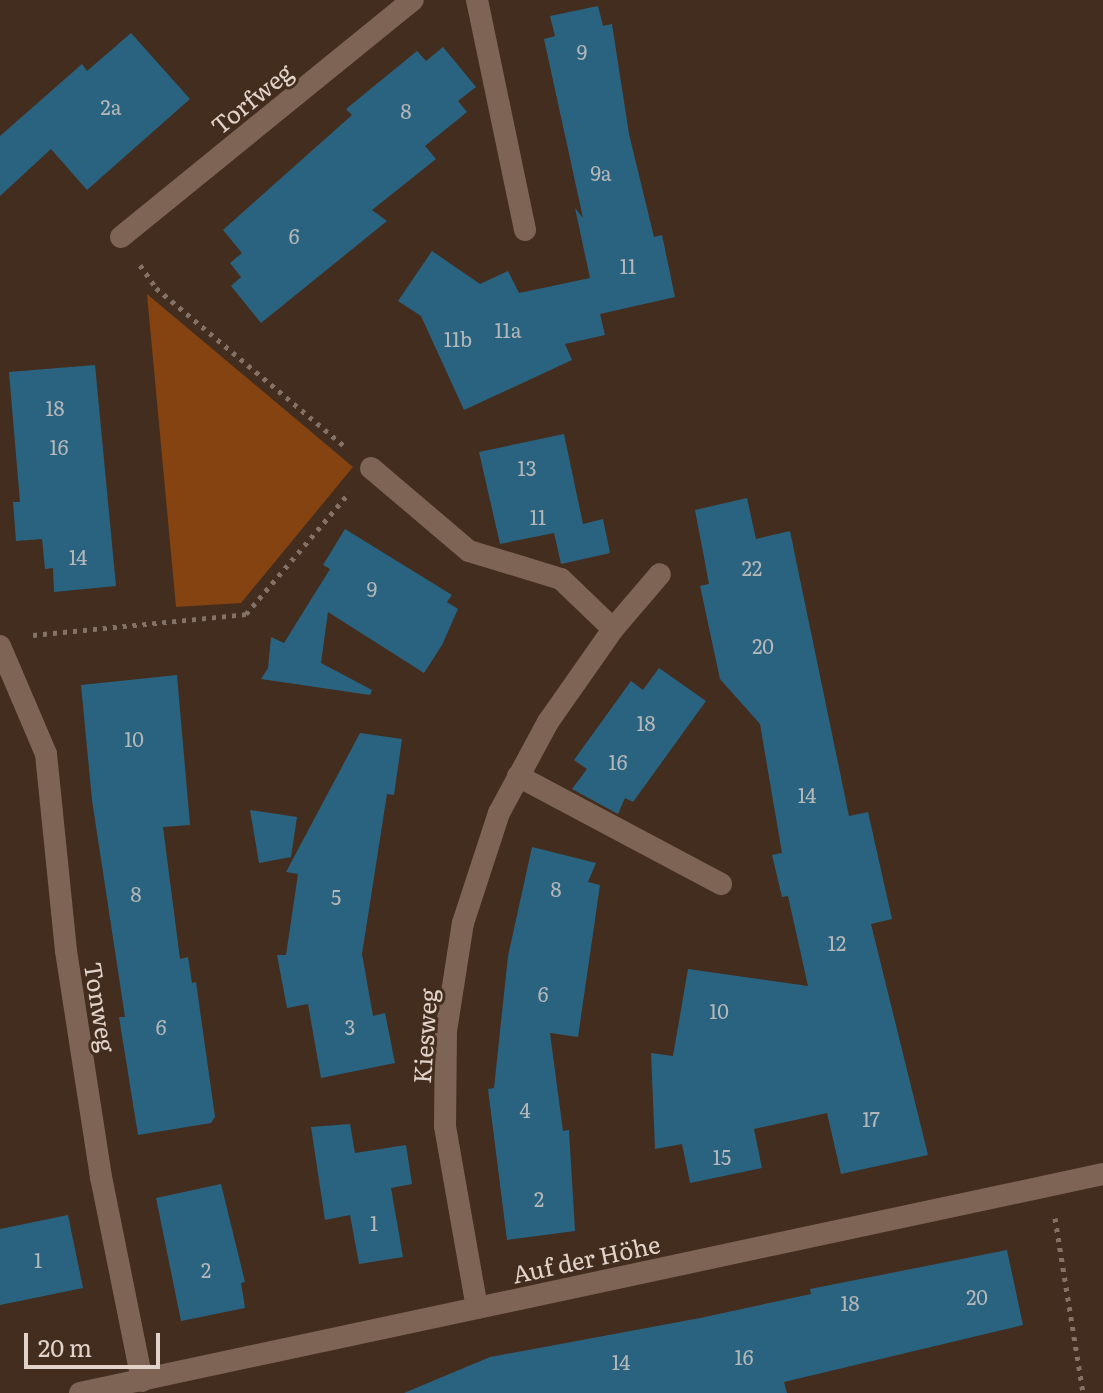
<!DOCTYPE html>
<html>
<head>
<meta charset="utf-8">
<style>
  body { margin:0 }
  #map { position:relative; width:1103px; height:1393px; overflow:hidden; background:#432d1f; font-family:Literata,serif }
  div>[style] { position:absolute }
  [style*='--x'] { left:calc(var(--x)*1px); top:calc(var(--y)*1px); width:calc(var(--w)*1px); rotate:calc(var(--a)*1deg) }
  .green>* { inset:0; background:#844310 }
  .building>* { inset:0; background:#2a6380 }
  .path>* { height:5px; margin-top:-2.5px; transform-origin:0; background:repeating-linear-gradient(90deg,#857266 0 4px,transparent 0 10px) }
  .minor>* { height:22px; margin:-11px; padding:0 11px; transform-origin:11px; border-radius:11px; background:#7e6455 }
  span { translate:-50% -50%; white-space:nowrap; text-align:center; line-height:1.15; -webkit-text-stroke:6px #432d1f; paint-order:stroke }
  .number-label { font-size:20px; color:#b4b7b8 }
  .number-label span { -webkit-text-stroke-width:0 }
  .street-label { font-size:24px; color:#e2d3ca }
  .scale { position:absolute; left:24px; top:1333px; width:136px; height:36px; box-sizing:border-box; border:4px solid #e2d3ca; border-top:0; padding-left:10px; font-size:24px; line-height:28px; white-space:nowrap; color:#e2d3ca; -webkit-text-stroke:6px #432d1f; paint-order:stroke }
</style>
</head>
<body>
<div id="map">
  <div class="green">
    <div style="clip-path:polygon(147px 294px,353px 467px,241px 603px,176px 607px)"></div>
  </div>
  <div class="building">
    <div style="clip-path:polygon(598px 6px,603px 26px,612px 24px,629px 134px,654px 237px,662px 235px,675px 297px,600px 314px,605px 335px,565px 344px,572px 360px,464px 410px,421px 316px,398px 301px,432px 251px,480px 284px,508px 271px,519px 293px,590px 278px,575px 208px,583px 218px,544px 39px,555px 36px,550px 16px)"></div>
    <div style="clip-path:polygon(131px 33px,190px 99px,87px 190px,51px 149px,0 196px,0 136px,82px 64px,87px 71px)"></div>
    <div style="clip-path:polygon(443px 47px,476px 87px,458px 101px,467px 112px,425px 146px,436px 159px,372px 210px,387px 221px,261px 323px,231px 286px,241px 277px,230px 263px,242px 253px,223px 230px,352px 115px,346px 109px,417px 51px,426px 61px)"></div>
    <div style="clip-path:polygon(95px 365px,116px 586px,54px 592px,53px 568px,45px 569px,42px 539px,16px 541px,13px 502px,20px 502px,9px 372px)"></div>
    <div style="clip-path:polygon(564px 434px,583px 524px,603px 519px,610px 553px,561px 564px,554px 533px,500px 544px,479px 452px)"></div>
    <div style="clip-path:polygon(747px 498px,756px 539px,790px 531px,849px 816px,868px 812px,892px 919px,871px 924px,928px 1155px,841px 1174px,827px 1113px,754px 1129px,762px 1168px,690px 1183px,682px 1144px,655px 1149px,651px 1053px,673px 1056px,688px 969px,808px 986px,788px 896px,782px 897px,772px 855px,782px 853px,760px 724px,720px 679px,700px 586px,709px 584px,695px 510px)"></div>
    <div style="clip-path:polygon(345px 529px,452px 595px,447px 602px,458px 609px,442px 645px,424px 673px,328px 612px,321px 663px,372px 690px,370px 695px,261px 679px,268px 668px,271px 637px,284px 643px,330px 569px,323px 565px)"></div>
    <div style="clip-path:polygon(659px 668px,706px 701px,633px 802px,625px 798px,618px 814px,572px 789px,587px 769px,574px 760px,631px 681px,643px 690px)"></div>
    <div style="clip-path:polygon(177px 675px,190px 825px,163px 827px,180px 959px,188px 957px,192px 983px,196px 982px,215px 1117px,211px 1123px,138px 1135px,119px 1017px,125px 1017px,92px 800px,81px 685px)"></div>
    <div style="clip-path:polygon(360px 733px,402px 739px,394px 795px,387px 794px,362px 954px,373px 1016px,385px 1013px,395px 1063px,321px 1078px,308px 1004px,287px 1008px,277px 955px,286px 955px,298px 874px,286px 872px)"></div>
    <div style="clip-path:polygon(250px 810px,297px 817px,291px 857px,259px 863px)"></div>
    <div style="clip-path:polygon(532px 847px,596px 863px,588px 882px,600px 885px,578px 1037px,550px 1033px,563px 1131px,569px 1130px,575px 1231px,507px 1240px,488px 1089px,494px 1088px,508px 956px)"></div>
    <div style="clip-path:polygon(350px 1124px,355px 1153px,406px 1145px,412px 1184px,391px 1188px,403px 1257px,359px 1264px,350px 1215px,325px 1220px,311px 1127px)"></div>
    <div style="clip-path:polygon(221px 1184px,245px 1282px,241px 1283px,245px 1308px,181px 1321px,156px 1198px)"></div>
    <div style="clip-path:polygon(68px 1215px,83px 1288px,0 1305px,0 1229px)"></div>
    <div style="clip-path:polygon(1007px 1250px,1023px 1325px,784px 1382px,787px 1393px,404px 1393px,490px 1357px,700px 1318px,811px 1294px,810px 1289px)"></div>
  </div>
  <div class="path">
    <div style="--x:140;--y:265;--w:28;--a:55"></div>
    <div style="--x:156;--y:288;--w:249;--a:40"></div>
    <div style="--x:33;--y:635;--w:214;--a:-5.6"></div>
    <div style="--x:246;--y:614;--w:160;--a:-49.6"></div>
    <div style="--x:1055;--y:1218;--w:177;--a:80.9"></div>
  </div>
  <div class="minor">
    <div style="--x:477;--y:0;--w:235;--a:78.2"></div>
    <div style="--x:121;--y:237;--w:376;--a:-39.1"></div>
    <div style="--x:371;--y:468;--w:128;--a:40.3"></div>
    <div style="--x:469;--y:551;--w:96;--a:16.9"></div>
    <div style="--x:561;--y:579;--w:72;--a:43.9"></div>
    <div style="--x:0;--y:646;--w:117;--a:66.9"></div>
    <div style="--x:46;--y:754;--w:198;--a:84.2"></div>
    <div style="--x:66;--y:951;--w:229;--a:81.2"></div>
    <div style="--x:101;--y:1177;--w:208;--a:78.6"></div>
    <div style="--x:518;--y:776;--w:230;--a:28"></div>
    <div style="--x:477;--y:1308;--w:185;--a:-100"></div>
    <div style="--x:445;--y:1126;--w:95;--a:-89.4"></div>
    <div style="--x:446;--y:1031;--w:109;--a:-81.1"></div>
    <div style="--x:463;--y:923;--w:116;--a:-71.9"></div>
    <div style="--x:499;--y:813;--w:103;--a:-61.7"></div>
    <div style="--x:548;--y:722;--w:113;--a:-55"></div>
    <div style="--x:613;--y:629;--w:72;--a:-49.5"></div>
    <div style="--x:80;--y:1393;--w:1046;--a:-12.08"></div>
  </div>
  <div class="number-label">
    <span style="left:582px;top:51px">9</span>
    <span style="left:111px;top:106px">2a</span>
    <span style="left:406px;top:110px">8</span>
    <span style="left:601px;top:172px">9a</span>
    <span style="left:294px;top:235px">6</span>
    <span style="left:628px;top:265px">11</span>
    <span style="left:508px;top:329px">11a</span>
    <span style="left:458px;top:338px">11b</span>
    <span style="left:55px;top:407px">18</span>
    <span style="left:59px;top:446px">16</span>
    <span style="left:527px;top:467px">13</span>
    <span style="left:538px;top:516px">11</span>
    <span style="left:78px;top:556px">14</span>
    <span style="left:752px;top:567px">22</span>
    <span style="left:372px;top:588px">9</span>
    <span style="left:763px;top:645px">20</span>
    <span style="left:646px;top:722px">18</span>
    <span style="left:134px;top:738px">10</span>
    <span style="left:618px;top:761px">16</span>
    <span style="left:807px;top:794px">14</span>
    <span style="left:556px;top:888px">8</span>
    <span style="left:136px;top:893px">8</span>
    <span style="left:336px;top:896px">5</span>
    <span style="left:837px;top:942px">12</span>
    <span style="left:543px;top:993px">6</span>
    <span style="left:719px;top:1010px">10</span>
    <span style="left:161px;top:1026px">6</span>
    <span style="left:350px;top:1026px">3</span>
    <span style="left:525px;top:1109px">4</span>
    <span style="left:871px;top:1118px">17</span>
    <span style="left:722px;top:1156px">15</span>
    <span style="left:539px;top:1198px">2</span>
    <span style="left:374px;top:1222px">1</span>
    <span style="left:38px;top:1259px">1</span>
    <span style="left:206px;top:1269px">2</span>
    <span style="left:977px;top:1296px">20</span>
    <span style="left:850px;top:1302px">18</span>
    <span style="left:744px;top:1356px">16</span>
    <span style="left:621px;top:1361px">14</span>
  </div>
  <div class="street-label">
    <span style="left:251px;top:98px;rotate:-39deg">Torfweg</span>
    <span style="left:101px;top:1007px;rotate:81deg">Tonweg</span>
    <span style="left:424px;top:1036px;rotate:-86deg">Kiesweg</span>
    <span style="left:586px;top:1258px;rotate:-12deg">Auf der Höhe</span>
  </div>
  <div class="scale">20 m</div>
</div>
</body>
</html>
